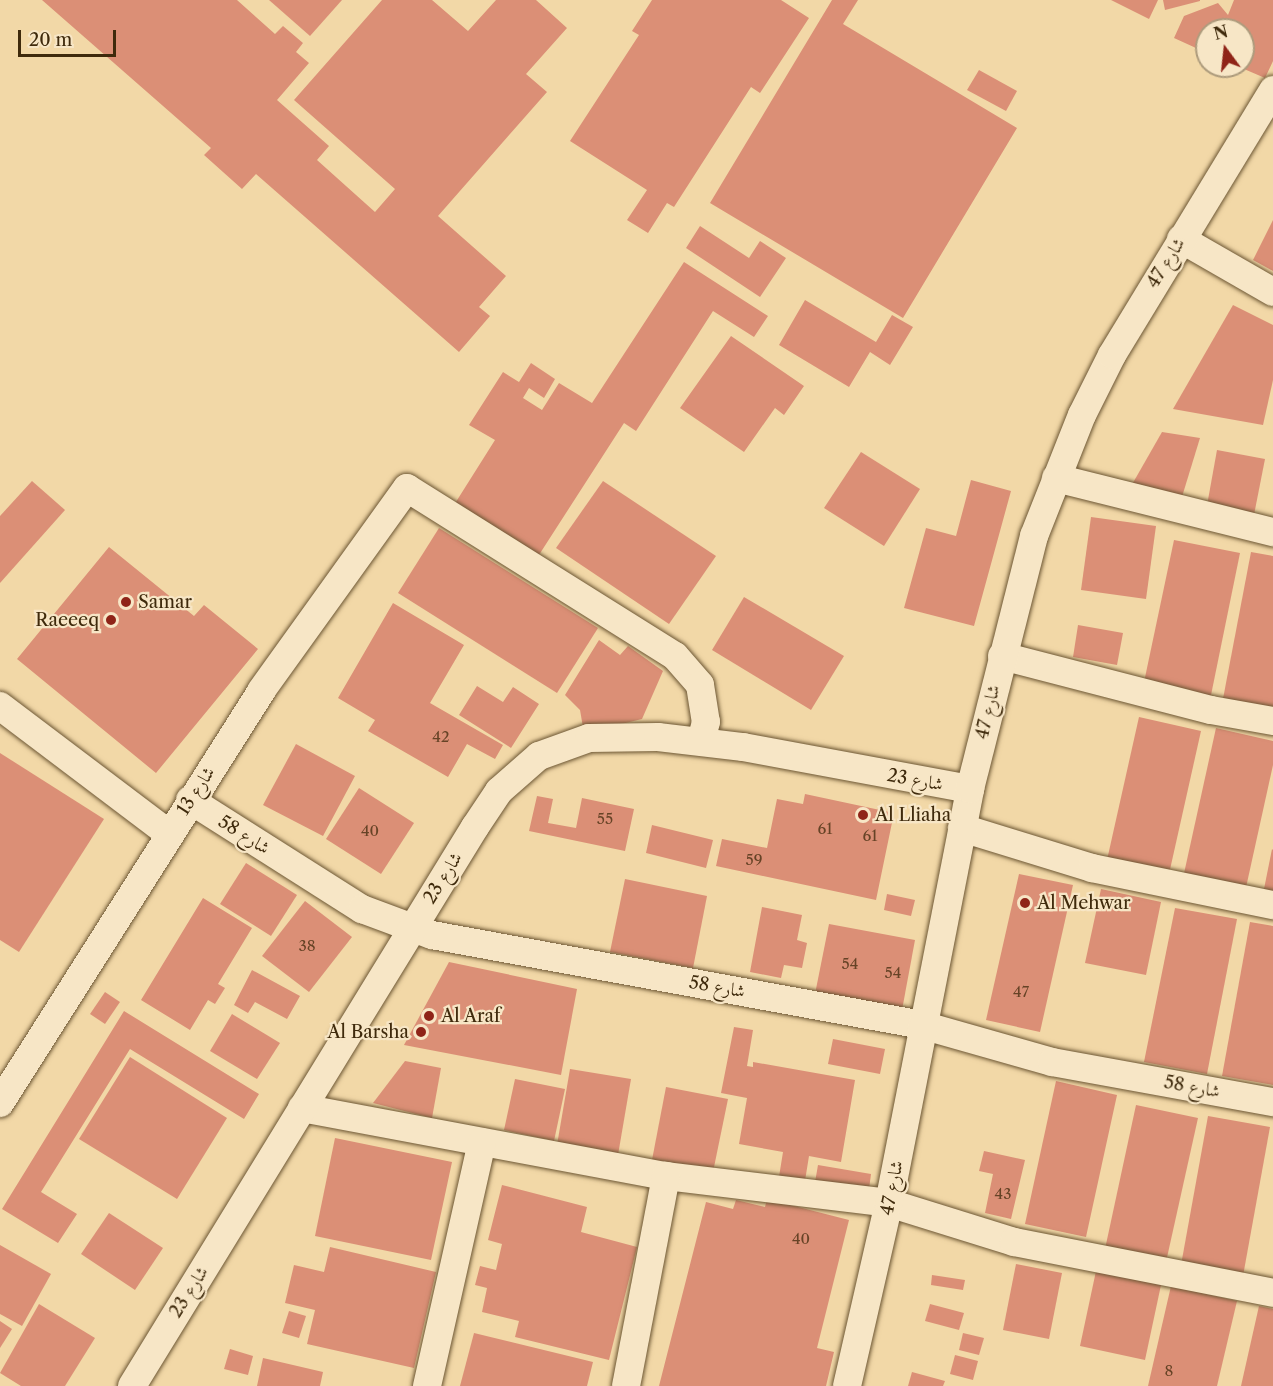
<!DOCTYPE html>
<html>
<head>
<meta charset="utf-8">
<style>
  body { margin:0 }
  #map { position:relative; width:1273px; height:1386px; overflow:hidden; background:#f2d8a7; font-family:"Libre Caslon Text",Amiri,serif }
  div>[style] { position:absolute }
  [style*='--x'] { left:calc(var(--x)*1px); top:calc(var(--y)*1px); width:calc(var(--w)*1px); rotate:calc(var(--a)*1deg) }
  .building>* { inset:0; background:#db8f76 }
  .roads { filter:drop-shadow(0 0 2px #6c5633) drop-shadow(0 0 2px #6c5633) }
  .street>* { height:28px; margin:-14px; padding:0 14px; transform-origin:14px; border-radius:14px; background:#f7e6c6 }
  .dots>* { width:16px; height:16px; translate:-50% -50%; box-sizing:border-box; border:3px solid #f7e6c6; border-radius:50% }
  span { translate:-50% -50%; white-space:nowrap; text-align:center; line-height:1.15; -webkit-text-stroke:4.5px #f7e6c6; paint-order:stroke }
  .number-label { font-size:15px; color:#664326 }
  .number-label span { -webkit-text-stroke-width:0 }
  .street-label { font-size:18px; color:#3f2a0c }
  .poi-label { font-size:18px; color:#3f2a0c }
  .left { translate:0 -50%; text-align:left }
  .right { translate:-100% -50%; text-align:right }
  .north { position:absolute; left:1195px; top:18px; width:60px; height:60px; box-sizing:border-box; background:#f7e6c6; border:2px solid #ad9b7c; border-radius:50%; rotate:345deg; font-size:16px; font-weight:700; line-height:24px; text-align:center; color:#3f2a0c }
  .north::after { content:''; display:block; margin:auto; width:21px; height:27px; background:#8f2418; clip-path:polygon(50% 0,100% 100%,50% 72%,0 100%) }
  .scale { position:absolute; left:18px; top:30px; width:98px; height:27px; box-sizing:border-box; border:3px solid #3f2a0c; border-top:0; padding-left:8px; font-size:18px; line-height:21px; white-space:nowrap; color:#3f2a0c; -webkit-text-stroke:4px #f7e6c6; paint-order:stroke }
</style>
</head>
<body>
<div id="map">
  <div class="building">
    <div style="clip-path:polygon(42px 0,237px 0,275px 34px,283px 26px,303px 43px,296px 52px,309px 63px,277px 100px,329px 146px,317px 160px,375px 212px,395px 189px,294px 100px,382px 0,432px 0,468px 31px,496px 0,536px 0,567px 28px,526px 74px,547px 92px,438px 216px,506px 276px,479px 307px,490px 316px,459px 352px,256px 174px,242px 189px,204px 155px,211px 148px)"></div>
    <div style="clip-path:polygon(269px 0,342px 0,310px 36px)"></div>
    <div style="clip-path:polygon(652px 0,781px 0,809px 18px,760px 93px,751px 87px,674px 207px,667px 203px,648px 233px,627px 220px,647px 190px,570px 141px,639px 35px,632px 31px)"></div>
    <div style="clip-path:polygon(832px 0,858px 0,843px 24px,1017px 128px,903px 318px,710px 203px)"></div>
    <div style="clip-path:polygon(1111px 0,1158px 0,1149px 19px)"></div>
    <div style="clip-path:polygon(1163px 0,1200px 0,1200px 1px,1165px 10px)"></div>
    <div style="clip-path:polygon(1234px 0,1273px 0,1273px 61px,1265px 78px,1237px 66px,1243px 66px,1243px 30px,1207px 30px,1207px 53px,1174px 38px,1184px 16px,1218px 3px,1228px 15px)"></div>
    <div style="clip-path:polygon(979px 70px,1017px 91px,1006px 111px,967px 90px)"></div>
    <div style="clip-path:polygon(1273px 220px,1273px 271px,1253px 260px)"></div>
    <div style="clip-path:polygon(700px 226px,749px 258px,760px 241px,786px 258px,760px 297px,686px 248px)"></div>
    <div style="clip-path:polygon(684px 262px,768px 316px,754px 337px,713px 311px,636px 431px,624px 423px,537px 558px,454px 505px,495px 440px,469px 425px,503px 372px,519px 382px,531px 363px,555px 379px,544px 398px,529px 388px,523px 398px,542px 410px,559px 383px,592px 403px)"></div>
    <div style="clip-path:polygon(805px 300px,876px 342px,892px 315px,913px 327px,890px 365px,870px 352px,849px 387px,779px 345px)"></div>
    <div style="clip-path:polygon(1233px 305px,1273px 325px,1273px 380px,1263px 425px,1173px 409px)"></div>
    <div style="clip-path:polygon(731px 336px,804px 386px,784px 415px,775px 408px,744px 452px,680px 408px)"></div>
    <div style="clip-path:polygon(1162px 432px,1200px 438px,1181px 500px,1130px 488px)"></div>
    <div style="clip-path:polygon(1217px 450px,1265px 459px,1253px 520px,1206px 511px)"></div>
    <div style="clip-path:polygon(861px 452px,920px 489px,884px 546px,824px 508px)"></div>
    <div style="clip-path:polygon(971px 480px,1011px 491px,974px 626px,904px 608px,926px 528px,956px 536px)"></div>
    <div style="clip-path:polygon(32px 481px,65px 510px,0 583px,0 516px)"></div>
    <div style="clip-path:polygon(603px 481px,716px 556px,669px 624px,556px 548px)"></div>
    <div style="clip-path:polygon(1091px 517px,1156px 526px,1146px 599px,1081px 590px)"></div>
    <div style="clip-path:polygon(439px 528px,598px 628px,557px 693px,398px 593px)"></div>
    <div style="clip-path:polygon(1174px 540px,1240px 553px,1210px 700px,1143px 687px)"></div>
    <div style="clip-path:polygon(109px 547px,194px 616px,204px 605px,258px 649px,156px 773px,17px 659px)"></div>
    <div style="clip-path:polygon(1251px 552px,1273px 556px,1273px 714px,1222px 704px)"></div>
    <div style="clip-path:polygon(744px 597px,844px 656px,811px 710px,712px 650px)"></div>
    <div style="clip-path:polygon(393px 603px,464px 645px,430px 703px,503px 745px,495px 759px,467px 744px,448px 777px,368px 731px,375px 720px,338px 698px)"></div>
    <div style="clip-path:polygon(1078px 625px,1123px 633px,1117px 665px,1073px 657px)"></div>
    <div style="clip-path:polygon(599px 640px,620px 655px,628px 646px,663px 671px,642px 719px,584px 733px,580px 710px,565px 695px)"></div>
    <div style="clip-path:polygon(477px 686px,503px 702px,513px 687px,539px 704px,511px 748px,459px 715px)"></div>
    <div style="clip-path:polygon(1139px 717px,1201px 731px,1169px 874px,1107px 860px)"></div>
    <div style="clip-path:polygon(1216px 728px,1273px 741px,1273px 765px,1245px 892px,1183px 878px)"></div>
    <div style="clip-path:polygon(296px 744px,355px 776px,323px 836px,263px 805px)"></div>
    <div style="clip-path:polygon(0 753px,104px 819px,19px 952px,0 940px)"></div>
    <div style="clip-path:polygon(359px 788px,414px 823px,381px 874px,326px 839px)"></div>
    <div style="clip-path:polygon(805px 794px,894px 813px,876px 900px,716px 866px,722px 839px,767px 848px,777px 799px,803px 804px)"></div>
    <div style="clip-path:polygon(537px 796px,553px 799px,548px 823px,576px 828px,582px 798px,634px 809px,625px 851px,529px 831px)"></div>
    <div style="clip-path:polygon(652px 825px,713px 840px,706px 868px,646px 853px)"></div>
    <div style="clip-path:polygon(1272px 849px,1273px 850px,1273px 896px,1263px 894px)"></div>
    <div style="clip-path:polygon(246px 863px,297px 895px,271px 936px,220px 904px)"></div>
    <div style="clip-path:polygon(1019px 874px,1073px 885px,1040px 1032px,986px 1020px)"></div>
    <div style="clip-path:polygon(625px 879px,707px 896px,693px 968px,610px 952px)"></div>
    <div style="clip-path:polygon(1101px 889px,1161px 902px,1146px 975px,1085px 963px)"></div>
    <div style="clip-path:polygon(887px 894px,915px 900px,911px 916px,884px 910px)"></div>
    <div style="clip-path:polygon(203px 898px,252px 928px,218px 984px,225px 988px,215px 1004px,208px 1000px,190px 1030px,141px 1000px)"></div>
    <div style="clip-path:polygon(305px 901px,352px 937px,309px 992px,262px 956px)"></div>
    <div style="clip-path:polygon(762px 907px,802px 915px,797px 940px,807px 943px,802px 968px,784px 965px,781px 978px,750px 972px)"></div>
    <div style="clip-path:polygon(1175px 908px,1237px 919px,1207px 1074px,1144px 1062px)"></div>
    <div style="clip-path:polygon(1250px 922px,1273px 926px,1273px 1085px,1222px 1076px)"></div>
    <div style="clip-path:polygon(829px 924px,915px 940px,902px 1010px,815px 994px)"></div>
    <div style="clip-path:polygon(449px 962px,577px 989px,561px 1075px,404px 1045px)"></div>
    <div style="clip-path:polygon(252px 970px,300px 996px,287px 1019px,255px 1002px,248px 1013px,234px 1005px)"></div>
    <div style="clip-path:polygon(105px 992px,120px 1002px,105px 1024px,90px 1014px)"></div>
    <div style="clip-path:polygon(124px 1011px,259px 1094px,244px 1119px,130px 1049px,41px 1192px,77px 1214px,58px 1243px,2px 1209px)"></div>
    <div style="clip-path:polygon(232px 1014px,280px 1043px,257px 1079px,210px 1051px)"></div>
    <div style="clip-path:polygon(734px 1027px,753px 1030px,747px 1066px,753px 1067px,753px 1062px,855px 1080px,841px 1162px,809px 1156px,804px 1187px,778px 1183px,783px 1152px,739px 1144px,747px 1098px,721px 1093px)"></div>
    <div style="clip-path:polygon(833px 1039px,885px 1049px,880px 1074px,828px 1064px)"></div>
    <div style="clip-path:polygon(130px 1057px,227px 1118px,177px 1199px,79px 1139px)"></div>
    <div style="clip-path:polygon(405px 1061px,441px 1068px,432px 1118px,373px 1103px)"></div>
    <div style="clip-path:polygon(570px 1069px,631px 1079px,618px 1155px,557px 1145px)"></div>
    <div style="clip-path:polygon(515px 1079px,565px 1089px,554px 1141px,504px 1130px)"></div>
    <div style="clip-path:polygon(1056px 1081px,1117px 1095px,1086px 1237px,1025px 1224px)"></div>
    <div style="clip-path:polygon(666px 1087px,728px 1099px,713px 1172px,652px 1160px)"></div>
    <div style="clip-path:polygon(1136px 1105px,1198px 1118px,1166px 1262px,1105px 1249px)"></div>
    <div style="clip-path:polygon(1208px 1116px,1270px 1127px,1243px 1276px,1181px 1265px)"></div>
    <div style="clip-path:polygon(335px 1138px,452px 1162px,431px 1260px,315px 1236px)"></div>
    <div style="clip-path:polygon(984px 1151px,1025px 1160px,1011px 1219px,985px 1213px,993px 1174px,979px 1171px)"></div>
    <div style="clip-path:polygon(818px 1165px,871px 1174px,868px 1197px,814px 1188px)"></div>
    <div style="clip-path:polygon(502px 1185px,587px 1207px,581px 1232px,637px 1247px,609px 1360px,515px 1337px,519px 1321px,482px 1312px,487px 1288px,475px 1285px,480px 1266px,496px 1270px,502px 1244px,488px 1240px)"></div>
    <div style="clip-path:polygon(767px 1199px,849px 1220px,817px 1348px,834px 1352px,826px 1386px,659px 1386px,706px 1202px,733px 1209px,736px 1200px,765px 1207px)"></div>
    <div style="clip-path:polygon(109px 1213px,163px 1248px,135px 1290px,81px 1254px)"></div>
    <div style="clip-path:polygon(0 1245px,51px 1274px,22px 1326px,0 1314px)"></div>
    <div style="clip-path:polygon(330px 1247px,436px 1272px,414px 1368px,307px 1344px,315px 1310px,285px 1303px,294px 1265px,324px 1272px)"></div>
    <div style="clip-path:polygon(1016px 1264px,1062px 1273px,1049px 1339px,1003px 1330px)"></div>
    <div style="clip-path:polygon(1096px 1271px,1161px 1285px,1145px 1360px,1080px 1346px)"></div>
    <div style="clip-path:polygon(932px 1275px,965px 1280px,963px 1290px,931px 1285px)"></div>
    <div style="clip-path:polygon(1171px 1286px,1237px 1301px,1217px 1386px,1148px 1386px)"></div>
    <div style="clip-path:polygon(39px 1304px,95px 1338px,65px 1386px,21px 1386px,0 1373px)"></div>
    <div style="clip-path:polygon(930px 1304px,964px 1313px,959px 1330px,925px 1321px)"></div>
    <div style="clip-path:polygon(1259px 1306px,1273px 1309px,1273px 1386px,1241px 1386px)"></div>
    <div style="clip-path:polygon(289px 1311px,306px 1316px,299px 1338px,282px 1333px)"></div>
    <div style="clip-path:polygon(0 1321px,12px 1329px,0 1348px)"></div>
    <div style="clip-path:polygon(474px 1333px,593px 1362px,587px 1386px,460px 1386px)"></div>
    <div style="clip-path:polygon(963px 1333px,984px 1338px,979px 1355px,959px 1350px)"></div>
    <div style="clip-path:polygon(230px 1349px,253px 1356px,248px 1375px,224px 1369px)"></div>
    <div style="clip-path:polygon(955px 1355px,978px 1361px,973px 1380px,950px 1374px)"></div>
    <div style="clip-path:polygon(263px 1358px,323px 1372px,320px 1386px,257px 1386px)"></div>
    <div style="clip-path:polygon(912px 1372px,945px 1381px,943px 1386px,908px 1386px)"></div>
  </div>
  <div class="roads">
    <div class="street">
      <div style="--x:1181;--y:239;--w:106;--a:29.9"></div>
      <div style="--x:1056;--y:478;--w:224;--a:14"></div>
      <div style="--x:1002;--y:656;--w:216;--a:14.5"></div>
      <div style="--x:1211;--y:710;--w:63;--a:10.1"></div>
      <div style="--x:0;--y:706;--w:212;--a:37.1"></div>
      <div style="--x:190;--y:800;--w:204;--a:32.4"></div>
      <div style="--x:362;--y:909;--w:75;--a:20.4"></div>
      <div style="--x:432;--y:935;--w:498;--a:10.4"></div>
      <div style="--x:922;--y:1025;--w:135;--a:15.9"></div>
      <div style="--x:1052;--y:1062;--w:225;--a:10.3"></div>
      <div style="--x:962;--y:828;--w:136;--a:17.1"></div>
      <div style="--x:1092;--y:868;--w:185;--a:11.6"></div>
      <div style="--x:0;--y:1103;--w:488;--a:-57.6"></div>
      <div style="--x:261;--y:691;--w:250;--a:-54.3"></div>
      <div style="--x:407;--y:488;--w:316;--a:32.1"></div>
      <div style="--x:675;--y:656;--w:38;--a:49"></div>
      <div style="--x:700;--y:685;--w:37;--a:81"></div>
      <div style="--x:706;--y:722;--w:20;--a:105"></div>
      <div style="--x:302;--y:1108;--w:370;--a:10.6"></div>
      <div style="--x:666;--y:1176;--w:225;--a:6.9"></div>
      <div style="--x:889;--y:1203;--w:131;--a:17.3"></div>
      <div style="--x:1014;--y:1242;--w:264;--a:11.1"></div>
      <div style="--x:132;--y:1386;--w:656;--a:-58.47"></div>
      <div style="--x:475;--y:827;--w:43;--a:-56.3"></div>
      <div style="--x:499;--y:791;--w:53;--a:-41.2"></div>
      <div style="--x:539;--y:756;--w:53;--a:-19.8"></div>
      <div style="--x:589;--y:738;--w:69;--a:-0.8"></div>
      <div style="--x:658;--y:737;--w:86;--a:6.7"></div>
      <div style="--x:743;--y:747;--w:231;--a:10.5"></div>
      <div style="--x:427;--y:1386;--w:250;--a:-77.3"></div>
      <div style="--x:626;--y:1386;--w:214;--a:-79.2"></div>
      <div style="--x:847;--y:1386;--w:188;--a:-77.1"></div>
      <div style="--x:889;--y:1203;--w:422;--a:-78.9"></div>
      <div style="--x:970;--y:789;--w:261;--a:-75.8"></div>
      <div style="--x:1034;--y:536;--w:130;--a:-68.4"></div>
      <div style="--x:1082;--y:415;--w:67;--a:-63.4"></div>
      <div style="--x:1112;--y:355;--w:310;--a:-58.7"></div>
    </div>
  </div>
  <div class="dots">
    <div style="left:126px;top:602px;background:#8f2418"></div>
    <div style="left:111px;top:620px;background:#8f2418"></div>
    <div style="left:863px;top:815px;background:#8f2418"></div>
    <div style="left:1025px;top:903px;background:#8f2418"></div>
    <div style="left:429px;top:1016px;background:#8f2418"></div>
    <div style="left:421px;top:1032px;background:#8f2418"></div>
  </div>
  <div class="number-label">
    <span style="left:441px;top:737px">42</span>
    <span style="left:605px;top:819px">55</span>
    <span style="left:825px;top:829px">61</span>
    <span style="left:370px;top:831px">40</span>
    <span style="left:870px;top:836px">61</span>
    <span style="left:754px;top:860px">59</span>
    <span style="left:307px;top:946px">38</span>
    <span style="left:850px;top:964px">54</span>
    <span style="left:893px;top:973px">54</span>
    <span style="left:1021px;top:992px">47</span>
    <span style="left:1003px;top:1194px">43</span>
    <span style="left:801px;top:1239px">40</span>
    <span style="left:1169px;top:1371px">8</span>
  </div>
  <div class="street-label">
    <span style="left:1166px;top:263px;rotate:-58deg">شارع 47</span>
    <span style="left:988px;top:712px;rotate:-77deg">شارع 47</span>
    <span style="left:915px;top:780px;rotate:10deg">شارع 23</span>
    <span style="left:196px;top:791px;rotate:-57deg">شارع 13</span>
    <span style="left:244px;top:835px;rotate:32deg">شارع 58</span>
    <span style="left:443px;top:878px;rotate:-58deg">شارع 23</span>
    <span style="left:717px;top:987px;rotate:10deg">شارع 58</span>
    <span style="left:1192px;top:1087px;rotate:10deg">شارع 58</span>
    <span style="left:892px;top:1188px;rotate:-79deg">شارع 47</span>
    <span style="left:189px;top:1292px;rotate:-58deg">شارع 23</span>
  </div>
  <div class="poi-label">
    <span class="left" style="left:138px;top:602px">Samar</span>
    <span class="right" style="left:99px;top:620px">Raeeeq</span>
    <span class="left" style="left:875px;top:815px">Al Lliaha</span>
    <span class="left" style="left:1037px;top:903px">Al Mehwar</span>
    <span class="left" style="left:441px;top:1016px">Al Araf</span>
    <span class="right" style="left:409px;top:1032px">Al Barsha</span>
  </div>
  <div class="north">N</div>
  <div class="scale">20 m</div>
</div>
</body>
</html>
